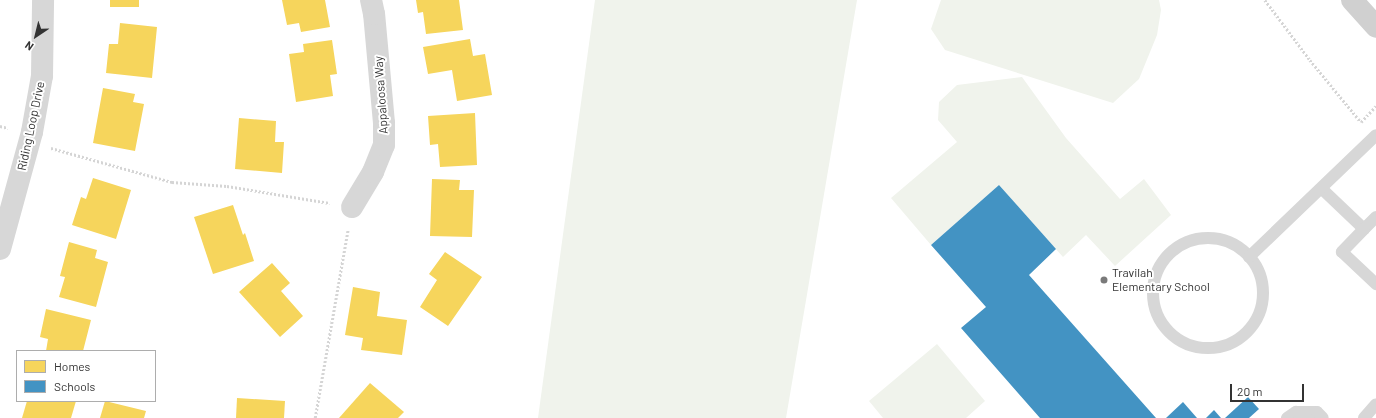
<!DOCTYPE html>
<html>
<head>
<meta charset="utf-8">
<style>
  body { margin:0 }
  #map { position:relative; width:1376px; height:418px; overflow:hidden; background:#fff; font-family:Barlow,sans-serif }
  div>[style] { position:absolute }
  [style*='--x'] { left:calc(var(--x)*1px); top:calc(var(--y)*1px); width:calc(var(--w)*1px); rotate:calc(var(--a)*1deg) }
  .green>* { inset:0; background:#f0f3ec }
  .homes>* { inset:0; background:#f6d55c }
  .schools>* { inset:0; background:#4393c3 }
  .path>* { height:2.5px; margin-top:-1.25px; transform-origin:0; background:repeating-linear-gradient(90deg,#d5d5d5 0 2px,transparent 0 4px) }
  .service>* { height:12px; margin:-6px; padding:0 6px; transform-origin:6px; border-radius:6px; background:#d7d7d7 }
  .service>.ring { margin:-6px; padding:0; box-sizing:content-box; background:none; border:12px solid #d7d7d7; border-radius:50% }
  .minor>* { height:22px; margin:-11px; padding:0 11px; transform-origin:11px; border-radius:11px; background:#d7d7d7 }
  .secondary>* { height:22px; margin:-11px; padding:0 11px; transform-origin:11px; border-radius:11px; background:#d0d0d0 }
  .dots>* { width:11px; height:11px; translate:-50% -50%; box-sizing:border-box; border:2px solid #fff; border-radius:50% }
  span { translate:-50% -50%; white-space:nowrap; text-align:center; line-height:1.15; -webkit-text-stroke:4px #fff; paint-order:stroke }
  .street-label { font-size:12px; color:#333 }
  .poi-label { font-size:12px; color:#333 }
  .left { translate:0 -50%; text-align:left }
  .legend { position:absolute; left:16px; top:350px; width:140px; height:52px; box-sizing:border-box; background:#fff; border:1px solid #adadad; margin:0; padding:5px 7px; list-style:none; font-size:12px; color:#333 }
  .legend li { display:flex; align-items:center; gap:8px; height:20px }
  .legend b { width:20px; border:1px solid #adadad }
  .north { position:absolute; left:16px; top:16px; width:40px; height:40px; -webkit-text-stroke:3px #fff; paint-order:stroke; rotate:215deg; font-size:11px; font-weight:700; line-height:16px; text-align:center; color:#333 }
  .north::after { content:''; display:block; margin:auto; width:14px; height:18px; background:#333; clip-path:polygon(50% 0,100% 100%,50% 72%,0 100%) }
  .scale { position:absolute; left:1230px; top:384px; width:74px; height:18px; box-sizing:border-box; border:2px solid #333; border-top:0; padding-left:5px; font-size:12px; line-height:14px; white-space:nowrap; color:#333; -webkit-text-stroke:3px #fff; paint-order:stroke }
</style>
</head>
<body>
<div id="map">
  <div class="green">
    <div style="clip-path:polygon(595px 0,857px 0,786px 418px,538px 418px)"></div>
    <div style="clip-path:polygon(941px 0,1159px 0,1161px 10px,1157px 35px,1139px 79px,1113px 103px,945px 50px,931px 29px)"></div>
    <div style="clip-path:polygon(1022px 77px,1066px 138px,1120px 199px,1144px 179px,1171px 215px,1115px 266px,1086px 235px,1063px 257px,999px 185px,931px 245px,891px 198px,957px 142px,938px 120px,939px 102px,957px 85px)"></div>
    <div style="clip-path:polygon(937px 344px,985px 401px,966px 418px,883px 418px,869px 401px)"></div>
  </div>
  <div class="homes">
    <div style="clip-path:polygon(110px 0,139px 0,139px 7px,110px 7px)"></div>
    <div style="clip-path:polygon(282px 0,325px 0,330px 27px,301px 32px,299px 23px,287px 25px)"></div>
    <div style="clip-path:polygon(416px 0,459px 0,463px 30px,426px 34px,423px 12px,418px 13px)"></div>
    <div style="clip-path:polygon(120px 23px,157px 27px,152px 78px,106px 73px,109px 44px,118px 44px)"></div>
    <div style="clip-path:polygon(470px 39px,473px 56px,485px 54px,492px 95px,457px 101px,452px 70px,428px 74px,423px 47px)"></div>
    <div style="clip-path:polygon(332px 40px,337px 74px,330px 75px,333px 96px,296px 102px,289px 54px,304px 52px,303px 44px)"></div>
    <div style="clip-path:polygon(103px 88px,135px 94px,133px 102px,144px 104px,135px 151px,93px 143px)"></div>
    <div style="clip-path:polygon(475px 113px,477px 165px,440px 167px,438px 144px,430px 145px,428px 116px)"></div>
    <div style="clip-path:polygon(239px 118px,276px 121px,275px 142px,284px 142px,282px 173px,235px 169px)"></div>
    <div style="clip-path:polygon(93px 178px,131px 190px,116px 239px,72px 225px,81px 197px,86px 199px)"></div>
    <div style="clip-path:polygon(432px 179px,460px 180px,459px 190px,474px 190px,472px 237px,430px 236px)"></div>
    <div style="clip-path:polygon(233px 205px,243px 235px,245px 233px,254px 261px,213px 274px,194px 217px)"></div>
    <div style="clip-path:polygon(69px 242px,97px 250px,95px 258px,108px 262px,96px 307px,59px 297px,65px 277px,60px 276px)"></div>
    <div style="clip-path:polygon(445px 252px,482px 277px,448px 326px,420px 307px,437px 280px,429px 274px)"></div>
    <div style="clip-path:polygon(272px 263px,290px 283px,281px 291px,303px 316px,280px 337px,239px 292px)"></div>
    <div style="clip-path:polygon(353px 287px,380px 292px,377px 316px,407px 320px,402px 355px,361px 350px,363px 338px,345px 335px)"></div>
    <div style="clip-path:polygon(46px 309px,91px 320px,83px 351px,46px 351px,48px 339px,40px 337px)"></div>
    <div style="clip-path:polygon(370px 383px,404px 412px,398px 418px,339px 418px)"></div>
    <div style="clip-path:polygon(237px 398px,285px 401px,284px 418px,236px 418px)"></div>
    <div style="clip-path:polygon(27px 401px,76px 401px,71px 418px,22px 418px)"></div>
    <div style="clip-path:polygon(105px 401px,146px 411px,144px 418px,100px 418px)"></div>
  </div>
  <div class="schools">
    <div style="clip-path:polygon(999px 185px,1056px 249px,1029px 275px,1156px 418px,1040px 418px,961px 328px,986px 307px,931px 245px)"></div>
    <div style="clip-path:polygon(1248px 397px,1259px 409px,1249px 418px,1225px 418px)"></div>
    <div style="clip-path:polygon(1183px 402px,1197px 418px,1166px 418px)"></div>
    <div style="clip-path:polygon(1214px 410px,1221px 418px,1206px 418px)"></div>
  </div>
  <div class="path">
    <div style="--x:1265;--y:0;--w:75;--a:53.1"></div>
    <div style="--x:1310;--y:60;--w:80;--a:50.6"></div>
    <div style="--x:1361;--y:122;--w:22;--a:-47"></div>
    <div style="--x:0;--y:126;--w:8;--a:14"></div>
    <div style="--x:51;--y:148;--w:126;--a:15.7"></div>
    <div style="--x:172;--y:182;--w:55;--a:4.2"></div>
    <div style="--x:227;--y:186;--w:104;--a:9.4"></div>
    <div style="--x:315;--y:418;--w:192;--a:-80.1"></div>
  </div>
  <div class="service">
    <div style="--x:1322;--y:189;--w:58;--a:43.6"></div>
    <div style="--x:1364;--y:229;--w:17;--a:-45"></div>
    <div style="--x:1364;--y:229;--w:32;--a:134"></div>
    <div style="--x:1342;--y:252;--w:47;--a:43.3"></div>
    <div class="ring" style="left:1153px;top:238px;width:98px;height:98px"></div>
    <div style="--x:1249;--y:257;--w:176;--a:-43.8"></div>
    <div style="--x:1287;--y:418;--w:11;--a:-34"></div>
    <div style="--x:1296;--y:412;--w:21;--a:0"></div>
    <div style="--x:1317;--y:412;--w:8;--a:45"></div>
    <div style="--x:1364;--y:418;--w:18;--a:-49"></div>
  </div>
  <div class="minor">
    <div style="--x:352;--y:207;--w:41;--a:-59"></div>
    <div style="--x:373;--y:172;--w:29;--a:-68"></div>
    <div style="--x:384;--y:145;--w:22;--a:-90"></div>
    <div style="--x:384;--y:123;--w:109;--a:-95.2"></div>
    <div style="--x:374;--y:14;--w:14;--a:-102"></div>
    <div style="--x:0;--y:249;--w:121;--a:-74.7"></div>
    <div style="--x:32;--y:132;--w:57;--a:-79.9"></div>
    <div style="--x:42;--y:76;--w:76;--a:-89.2"></div>
  </div>
  <div class="secondary">
    <div style="--x:1352;--y:0;--w:36;--a:48"></div>
  </div>
  <div class="dots">
    <div style="left:1104px;top:280px;background:#7a7a7a"></div>
  </div>
  <div class="street-label">
    <span style="left:381px;top:95px;rotate:-94deg">Appaloosa Way</span>
    <span style="left:31px;top:126px;rotate:-78deg">Riding Loop Drive</span>
  </div>
  <div class="poi-label">
    <span class="left" style="left:1112px;top:280px">Travilah<br>Elementary School</span>
  </div>
  <ul class="legend">
  <li><b style="height:11px;background:#f6d55c"></b>Homes</li>
  <li><b style="height:11px;background:#4393c3"></b>Schools</li>
  </ul>
  <div class="north">N</div>
  <div class="scale">20 m</div>
</div>
</body>
</html>
